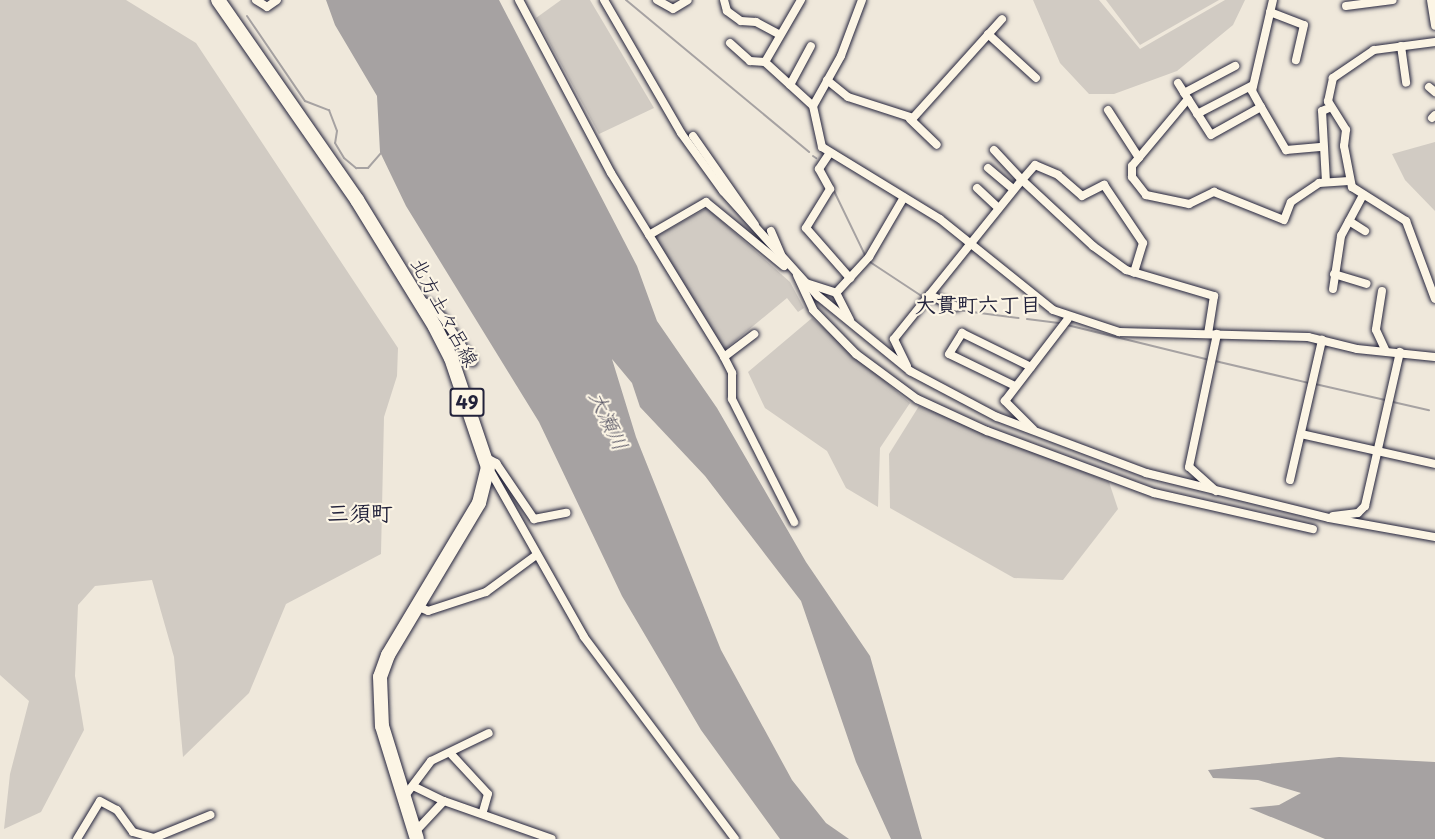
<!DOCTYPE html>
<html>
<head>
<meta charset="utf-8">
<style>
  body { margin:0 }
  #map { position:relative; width:1435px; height:839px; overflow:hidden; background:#efe8db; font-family:"Playpen Sans","Klee One",sans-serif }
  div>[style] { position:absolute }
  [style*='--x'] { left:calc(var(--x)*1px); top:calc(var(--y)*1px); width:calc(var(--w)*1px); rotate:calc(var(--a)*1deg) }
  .green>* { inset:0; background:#d1cbc3 }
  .water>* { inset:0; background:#a6a2a2 }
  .stream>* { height:2px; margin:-1px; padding:0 1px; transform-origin:1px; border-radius:1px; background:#a6a2a2 }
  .roads { filter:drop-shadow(0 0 2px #22223b) drop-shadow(0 0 2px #22223b) }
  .minor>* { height:8px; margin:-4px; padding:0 4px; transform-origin:4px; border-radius:4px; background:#fcf5e5 }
  .primary>* { height:14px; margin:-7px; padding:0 7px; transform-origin:7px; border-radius:7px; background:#fcf5e5 }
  span { translate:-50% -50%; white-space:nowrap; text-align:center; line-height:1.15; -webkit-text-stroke:4.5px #fcf5e5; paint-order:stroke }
  .shield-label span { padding:2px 4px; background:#fcf5e5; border:2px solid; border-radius:4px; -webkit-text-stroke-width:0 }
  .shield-label { font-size:18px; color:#22223b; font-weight:700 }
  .street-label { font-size:20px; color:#22223b }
  .neighbourhood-label { font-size:21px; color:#22223b; font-weight:700 }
  .water-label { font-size:21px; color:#575564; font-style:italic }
  .quarter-label { font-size:22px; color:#22223b; font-weight:700 }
</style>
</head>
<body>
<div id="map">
  <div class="green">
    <div style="clip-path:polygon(0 0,126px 0,196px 43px,398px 348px,397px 376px,384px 417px,381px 554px,286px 604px,249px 693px,183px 757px,174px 657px,152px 580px,95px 586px,78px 605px,75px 676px,84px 730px,41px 812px,4px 829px,10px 774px,29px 701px,0 675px)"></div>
    <div style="clip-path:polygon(561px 0,590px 0,654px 108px,599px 134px,536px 18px)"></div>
    <div style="clip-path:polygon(1033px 0,1099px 0,1140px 49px,1225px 0,1245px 0,1233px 25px,1177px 71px,1114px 94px,1089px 94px,1060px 63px)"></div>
    <div style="clip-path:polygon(1106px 0,1219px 0,1140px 45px)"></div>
    <div style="clip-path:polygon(1435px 142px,1435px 211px,1405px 180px,1392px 154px)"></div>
    <div style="clip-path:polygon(707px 208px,790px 282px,804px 308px,798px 312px,787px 298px,723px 351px,655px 237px)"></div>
    <div style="clip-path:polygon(812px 318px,910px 403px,880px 448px,878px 507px,846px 488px,827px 451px,765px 408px,748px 372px)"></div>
    <div style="clip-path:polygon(919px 406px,1109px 482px,1118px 509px,1063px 580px,1014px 578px,890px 508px,889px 454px)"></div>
  </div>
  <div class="water">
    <div style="clip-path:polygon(326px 0,499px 0,637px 266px,657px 321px,717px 408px,806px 562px,870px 656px,922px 839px,891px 839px,856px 762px,801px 601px,705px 476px,640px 407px,632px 383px,612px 359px,636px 437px,721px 650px,792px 780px,826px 823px,849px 839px,780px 839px,701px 730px,622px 596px,539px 422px,406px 206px,380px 152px,377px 96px,335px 25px)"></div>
    <div style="clip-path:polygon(1339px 757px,1435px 762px,1435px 839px,1325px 839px,1249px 808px,1279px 805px,1301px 793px,1258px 780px,1213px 778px,1208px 770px)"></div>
  </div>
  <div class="stream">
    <div style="--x:626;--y:0;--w:238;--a:39.7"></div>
    <div style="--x:247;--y:16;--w:103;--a:55.7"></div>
    <div style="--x:305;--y:101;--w:26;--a:21"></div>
    <div style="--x:329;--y:110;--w:22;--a:69"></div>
    <div style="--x:337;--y:131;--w:12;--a:99"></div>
    <div style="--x:335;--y:143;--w:17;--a:59"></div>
    <div style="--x:344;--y:158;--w:16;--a:40"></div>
    <div style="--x:356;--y:168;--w:12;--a:0"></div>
    <div style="--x:368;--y:168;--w:20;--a:-49"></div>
    <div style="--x:813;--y:156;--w:4;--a:34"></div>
    <div style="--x:834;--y:191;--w:71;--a:64.2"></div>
    <div style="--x:870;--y:262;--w:64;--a:33.4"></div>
    <div style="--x:929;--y:300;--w:24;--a:22"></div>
    <div style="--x:957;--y:310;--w:62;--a:7.5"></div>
    <div style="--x:1027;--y:319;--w:34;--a:7"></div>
    <div style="--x:1067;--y:325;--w:147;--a:13.8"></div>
    <div style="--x:1215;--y:361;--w:97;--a:13.2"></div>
    <div style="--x:1315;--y:384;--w:72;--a:12.9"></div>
    <div style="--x:1393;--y:402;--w:37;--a:13"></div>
  </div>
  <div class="roads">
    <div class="minor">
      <div style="--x:256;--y:0;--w:13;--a:32"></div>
      <div style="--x:267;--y:7;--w:12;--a:-35"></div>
      <div style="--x:519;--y:0;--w:196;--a:62"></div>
      <div style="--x:611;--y:173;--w:216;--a:58.4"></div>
      <div style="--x:724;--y:357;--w:18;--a:63"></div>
      <div style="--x:732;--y:373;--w:26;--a:90"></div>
      <div style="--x:732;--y:399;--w:138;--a:63.2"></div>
      <div style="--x:604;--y:0;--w:154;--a:59.9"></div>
      <div style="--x:681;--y:133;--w:72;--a:54.1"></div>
      <div style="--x:723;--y:191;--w:142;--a:47.9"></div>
      <div style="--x:818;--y:296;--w:119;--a:39.2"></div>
      <div style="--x:910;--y:371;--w:98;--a:27.9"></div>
      <div style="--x:997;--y:417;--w:159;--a:20.6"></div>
      <div style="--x:1146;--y:473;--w:188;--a:13.8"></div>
      <div style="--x:1329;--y:518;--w:108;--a:10.2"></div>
      <div style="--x:657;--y:0;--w:18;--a:29"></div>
      <div style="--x:673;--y:9;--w:17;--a:-31"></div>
      <div style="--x:724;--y:0;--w:11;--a:75"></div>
      <div style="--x:727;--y:11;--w:17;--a:36"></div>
      <div style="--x:741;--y:21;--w:15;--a:4"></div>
      <div style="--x:756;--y:22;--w:27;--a:28"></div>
      <div style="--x:801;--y:0;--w:72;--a:120.1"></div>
      <div style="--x:765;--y:62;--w:65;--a:42.5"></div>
      <div style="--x:862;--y:0;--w:60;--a:110.6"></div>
      <div style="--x:841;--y:56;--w:57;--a:119.2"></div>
      <div style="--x:813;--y:106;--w:42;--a:77.6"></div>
      <div style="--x:822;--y:147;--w:138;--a:31.4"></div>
      <div style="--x:940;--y:219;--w:145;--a:38.8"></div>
      <div style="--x:1053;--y:310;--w:70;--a:18.4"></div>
      <div style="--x:1119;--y:332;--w:189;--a:1.5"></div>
      <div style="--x:1308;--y:337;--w:50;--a:13.8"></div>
      <div style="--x:1357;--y:349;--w:78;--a:5.9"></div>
      <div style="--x:1273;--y:0;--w:93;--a:103"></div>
      <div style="--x:1252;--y:91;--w:18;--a:61"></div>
      <div style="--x:1261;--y:107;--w:57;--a:150.8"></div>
      <div style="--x:1211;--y:135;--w:43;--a:-122.6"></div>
      <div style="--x:1188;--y:99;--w:87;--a:129.9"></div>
      <div style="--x:1132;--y:166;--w:11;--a:90"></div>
      <div style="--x:1132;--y:177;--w:23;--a:52"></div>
      <div style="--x:1146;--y:195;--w:44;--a:11.8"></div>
      <div style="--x:1189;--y:204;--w:28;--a:-26"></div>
      <div style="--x:1214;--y:192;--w:75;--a:21.8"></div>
      <div style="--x:1284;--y:220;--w:19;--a:-69"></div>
      <div style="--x:1291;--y:202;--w:34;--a:-34"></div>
      <div style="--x:1319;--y:183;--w:30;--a:-4"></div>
      <div style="--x:1431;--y:0;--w:26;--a:81"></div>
      <div style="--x:1346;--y:6;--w:47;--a:-7.3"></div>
      <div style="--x:1270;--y:12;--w:36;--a:21"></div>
      <div style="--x:1304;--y:25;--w:36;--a:103"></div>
      <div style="--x:988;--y:34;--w:65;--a:42.5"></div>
      <div style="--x:1435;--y:42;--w:62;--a:172.5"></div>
      <div style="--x:1374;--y:50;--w:50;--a:145.7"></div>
      <div style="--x:1333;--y:78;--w:24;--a:102"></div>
      <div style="--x:1328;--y:101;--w:34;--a:58"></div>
      <div style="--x:1346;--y:130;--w:16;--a:97"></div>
      <div style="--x:1344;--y:146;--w:42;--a:79"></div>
      <div style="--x:1352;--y:187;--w:64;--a:32.2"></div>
      <div style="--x:1406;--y:221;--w:83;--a:69.6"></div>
      <div style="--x:730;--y:43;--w:27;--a:42"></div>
      <div style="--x:750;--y:61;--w:15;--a:4"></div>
      <div style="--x:1401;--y:46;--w:37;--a:82"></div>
      <div style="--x:827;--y:80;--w:27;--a:39"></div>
      <div style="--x:848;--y:97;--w:68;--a:17.9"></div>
      <div style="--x:913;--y:118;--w:133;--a:-48"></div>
      <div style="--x:1178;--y:83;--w:15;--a:58"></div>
      <div style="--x:790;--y:85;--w:44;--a:-61.7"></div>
      <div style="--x:1429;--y:87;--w:8;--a:40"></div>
      <div style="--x:1184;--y:93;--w:58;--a:-27.9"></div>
      <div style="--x:1261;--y:107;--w:50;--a:59.8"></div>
      <div style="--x:1286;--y:150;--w:37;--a:-5"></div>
      <div style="--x:1108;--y:110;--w:57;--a:57.1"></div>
      <div style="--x:1197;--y:114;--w:63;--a:-27.4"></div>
      <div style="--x:1432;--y:118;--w:4;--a:-45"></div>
      <div style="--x:910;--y:119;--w:37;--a:44"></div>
      <div style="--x:693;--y:136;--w:108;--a:55.1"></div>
      <div style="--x:994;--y:150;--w:41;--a:47"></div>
      <div style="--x:1022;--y:180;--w:20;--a:-49"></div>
      <div style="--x:1035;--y:165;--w:25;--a:23"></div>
      <div style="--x:1058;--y:175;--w:32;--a:41"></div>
      <div style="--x:1082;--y:196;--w:25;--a:-27"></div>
      <div style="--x:1104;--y:185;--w:70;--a:56.1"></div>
      <div style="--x:1143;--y:243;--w:31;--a:107"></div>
      <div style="--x:829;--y:154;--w:18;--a:124"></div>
      <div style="--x:819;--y:169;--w:23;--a:61"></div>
      <div style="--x:830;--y:189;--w:46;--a:121.6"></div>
      <div style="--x:806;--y:228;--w:67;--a:48.7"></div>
      <div style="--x:988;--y:168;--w:33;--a:40"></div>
      <div style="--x:1326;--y:182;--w:71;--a:-93.2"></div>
      <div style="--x:1322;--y:111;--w:8;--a:-23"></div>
      <div style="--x:977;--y:188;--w:26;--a:43"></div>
      <div style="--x:1349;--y:221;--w:19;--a:32"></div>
      <div style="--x:771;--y:231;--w:26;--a:67"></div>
      <div style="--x:649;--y:235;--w:66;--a:-30.1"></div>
      <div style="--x:706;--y:202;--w:101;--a:39.4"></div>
      <div style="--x:1334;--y:274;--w:34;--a:17"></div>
      <div style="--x:797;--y:275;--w:38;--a:65"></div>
      <div style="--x:813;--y:310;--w:62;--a:45.7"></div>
      <div style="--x:856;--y:354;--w:76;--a:36.4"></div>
      <div style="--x:917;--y:399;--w:77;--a:24.6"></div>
      <div style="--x:987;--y:431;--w:178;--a:20.4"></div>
      <div style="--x:1154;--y:493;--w:163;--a:12.8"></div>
      <div style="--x:806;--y:283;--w:32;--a:18"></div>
      <div style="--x:1333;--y:289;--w:54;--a:-81.4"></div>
      <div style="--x:1341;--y:236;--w:47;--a:-61.8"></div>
      <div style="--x:1382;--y:291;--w:39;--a:99"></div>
      <div style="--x:1376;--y:330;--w:23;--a:65"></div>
      <div style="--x:929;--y:295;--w:30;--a:23"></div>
      <div style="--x:420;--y:301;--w:10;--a:17"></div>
      <div style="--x:430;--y:304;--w:19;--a:47"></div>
      <div style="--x:443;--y:318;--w:53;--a:55.7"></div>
      <div style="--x:850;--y:320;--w:30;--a:-117"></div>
      <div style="--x:836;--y:293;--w:49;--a:-47.5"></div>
      <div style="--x:869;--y:257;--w:69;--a:-59.7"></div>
      <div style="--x:724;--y:357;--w:38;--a:-37"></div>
      <div style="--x:907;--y:366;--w:30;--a:-116"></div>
      <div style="--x:894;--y:339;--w:204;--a:-51.2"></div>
      <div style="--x:1022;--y:180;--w:97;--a:42.9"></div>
      <div style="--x:1093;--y:246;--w:41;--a:36"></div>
      <div style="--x:1126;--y:270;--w:92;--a:16.5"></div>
      <div style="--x:1214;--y:296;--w:37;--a:99"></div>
      <div style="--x:1015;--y:386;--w:73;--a:-154.1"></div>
      <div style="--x:949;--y:354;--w:25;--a:-58"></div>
      <div style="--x:962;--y:333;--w:77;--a:26.2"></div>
      <div style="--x:1033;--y:429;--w:40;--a:-135"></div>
      <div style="--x:1005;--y:401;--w:103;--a:-52.5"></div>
      <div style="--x:1301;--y:434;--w:137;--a:12.6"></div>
      <div style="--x:485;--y:457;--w:13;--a:29"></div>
      <div style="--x:496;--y:463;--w:68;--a:55.8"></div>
      <div style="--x:534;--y:519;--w:33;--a:-11"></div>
      <div style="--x:488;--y:467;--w:195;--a:60.5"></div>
      <div style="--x:584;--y:637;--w:252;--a:53.2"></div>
      <div style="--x:1290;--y:480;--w:144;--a:-77.1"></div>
      <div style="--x:1216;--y:491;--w:36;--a:-138"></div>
      <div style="--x:1189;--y:467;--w:136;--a:-78.1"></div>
      <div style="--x:1333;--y:516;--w:25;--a:-7"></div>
      <div style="--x:1358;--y:513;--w:10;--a:-45"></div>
      <div style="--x:1365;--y:506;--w:158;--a:-77.2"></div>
      <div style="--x:417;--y:606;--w:12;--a:24"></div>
      <div style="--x:428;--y:611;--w:61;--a:-18.1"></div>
      <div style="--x:486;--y:592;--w:61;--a:-36.3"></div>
      <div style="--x:451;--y:754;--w:54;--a:47.2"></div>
      <div style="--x:488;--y:794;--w:19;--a:106"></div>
      <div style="--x:415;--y:787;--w:32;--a:26"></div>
      <div style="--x:404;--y:797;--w:45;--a:-53.1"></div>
      <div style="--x:431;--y:761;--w:64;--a:-25.8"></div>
      <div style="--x:415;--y:832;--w:42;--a:-46.9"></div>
      <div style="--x:444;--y:801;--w:114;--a:19.4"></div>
      <div style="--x:77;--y:839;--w:44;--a:-58.8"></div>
      <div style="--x:100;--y:801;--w:19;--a:28"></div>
      <div style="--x:117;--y:810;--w:27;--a:54"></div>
      <div style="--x:133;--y:832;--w:22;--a:16"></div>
      <div style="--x:154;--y:838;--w:61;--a:-22.3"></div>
    </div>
    <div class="primary">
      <div style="--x:218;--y:0;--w:244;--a:55.2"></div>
      <div style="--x:357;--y:200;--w:149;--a:58.4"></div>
      <div style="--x:435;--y:327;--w:35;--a:63"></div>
      <div style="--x:451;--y:358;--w:115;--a:71.3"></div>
      <div style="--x:488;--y:467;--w:37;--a:104"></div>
      <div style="--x:479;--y:503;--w:177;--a:120.9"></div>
      <div style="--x:388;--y:655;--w:23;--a:110"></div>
      <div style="--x:380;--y:677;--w:49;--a:87.7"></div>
      <div style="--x:382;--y:726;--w:118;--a:72.8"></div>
    </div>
  </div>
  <div class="shield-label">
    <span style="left:467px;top:402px">49</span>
  </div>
  <div class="street-label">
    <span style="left:445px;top:312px;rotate:62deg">北方土々呂線</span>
  </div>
  <div class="neighbourhood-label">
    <span style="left:978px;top:303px">大貫町六丁目</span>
  </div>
  <div class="water-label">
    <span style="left:610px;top:420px;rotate:65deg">大瀬川</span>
  </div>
  <div class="quarter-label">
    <span style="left:360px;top:512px">三須町</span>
  </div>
</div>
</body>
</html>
